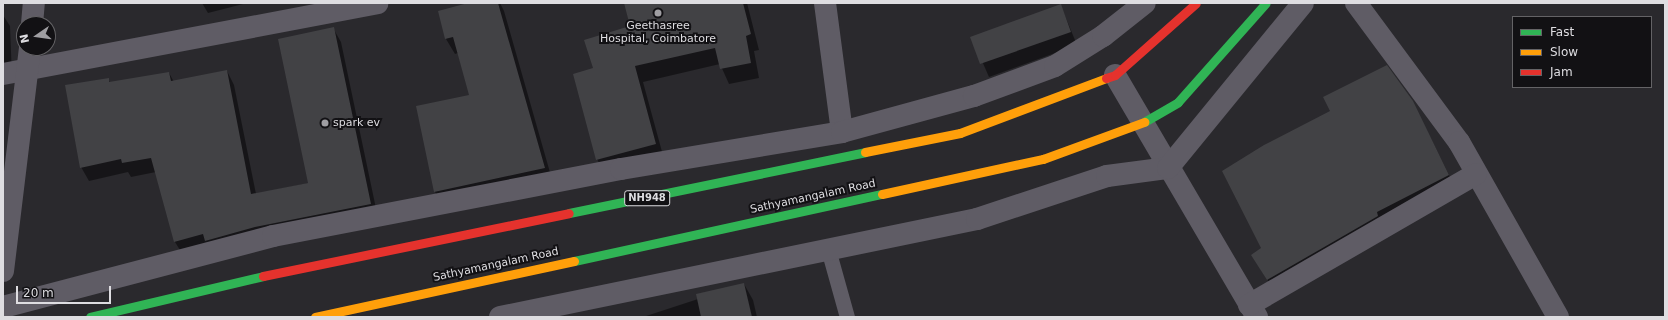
<!DOCTYPE html>
<html>
<head>
<meta charset="utf-8">
<style>
  body { margin:0 }
  #map { position:relative; width:1668px; height:320px; overflow:hidden; background:#2a292d; font-family:"DejaVu Sans",sans-serif }
  div>[style] { position:absolute }
  [style*='--x'] { left:calc(var(--x)*1px); top:calc(var(--y)*1px); width:calc(var(--w)*1px); rotate:calc(var(--a)*1deg) }
  .shadow>* { inset:0; background:#0007 }
  .building>* { inset:0; background:#424245 }
  .lane>* { height:15px; margin:-7.5px; padding:0 7.5px; transform-origin:7.5px; border-radius:7.5px; background:#5f5c65 }
  .street>* { height:22px; margin:-11px; padding:0 11px; transform-origin:11px; border-radius:11px; background:#5f5c65 }
  .fast>* { height:9px; margin:-4.5px; padding:0 4.5px; transform-origin:4.5px; border-radius:4.5px; background:#30b455 }
  .slow>* { height:9px; margin:-4.5px; padding:0 4.5px; transform-origin:4.5px; border-radius:4.5px; background:#ff9f0a }
  .jam>* { height:9px; margin:-4.5px; padding:0 4.5px; transform-origin:4.5px; border-radius:4.5px; background:#e5322d }
  .dots>* { width:11px; height:11px; translate:-50% -50%; box-sizing:border-box; border:2px solid #121114; border-radius:50% }
  span { translate:-50% -50%; white-space:nowrap; text-align:center; line-height:1.15; -webkit-text-stroke:4px #121114; paint-order:stroke }
  .shield-label span { padding:1px 3px; background:#121114; border:1px solid; border-radius:3px; -webkit-text-stroke-width:0 }
  .shield-label { font-size:10px; color:#dedde1; font-weight:700 }
  .poi-label { font-size:11px; color:#dedde1 }
  .left { translate:0 -50%; text-align:left }
  .street-label { font-size:11px; color:#dedde1 }
  .frame { position:absolute; inset:0; border:4px solid #dedde1; pointer-events:none }
  .legend { position:absolute; left:1512px; top:16px; width:140px; height:72px; box-sizing:border-box; background:#121114; border:1px solid #646366; margin:0; padding:5px 7px; list-style:none; font-size:12px; color:#dedde1 }
  .legend li { display:flex; align-items:center; gap:8px; height:20px }
  .legend b { width:20px; border:1px solid #646366 }
  .north { position:absolute; left:16px; top:16px; width:40px; height:40px; box-sizing:border-box; background:#121114; border:1px solid #646366; border-radius:50%; rotate:257deg; font-size:11px; font-weight:700; line-height:16px; text-align:center; color:#dedde1 }
  .north::after { content:''; display:block; margin:auto; width:14px; height:18px; background:#9f9ea2; clip-path:polygon(50% 0,100% 100%,50% 72%,0 100%) }
  .scale { position:absolute; left:16px; top:286px; width:95px; height:18px; box-sizing:border-box; border:2px solid #dedde1; border-top:0; padding-left:5px; font-size:12px; line-height:14px; white-space:nowrap; color:#dedde1; -webkit-text-stroke:3px #121114; paint-order:stroke }
</style>
</head>
<body>
<div id="map">
  <div class="shadow">
    <div style="clip-path:polygon(202px 3px,247px 3px,208px 13px)"></div>
    <div style="clip-path:polygon(471px 3px,500px 3px,504px 11px,553px 183px,444px 207px,435px 192px,418px 107px,470px 96px,458px 53px,455px 54px,446px 39px)"></div>
    <div style="clip-path:polygon(625px 3px,747px 3px,759px 50px,754px 51px,759px 78px,729px 84px,720px 64px,643px 82px,664px 159px,605px 174px,597px 159px,594px 69px,631px 27px)"></div>
    <div style="clip-path:polygon(1061px 6px,1077px 45px,989px 77px,972px 38px)"></div>
    <div style="clip-path:polygon(3px 15px,10px 26px,12px 77px,3px 81px)"></div>
    <div style="clip-path:polygon(333px 28px,341px 42px,378px 218px,183px 255px,175px 242px,156px 172px,131px 177px,128px 172px,89px 181px,81px 167px,108px 79px,110px 83px,169px 73px,174px 82px,227px 71px,234px 85px,256px 194px,309px 183px)"></div>
    <div style="clip-path:polygon(1412px 101px,1457px 191px,1277px 295px,1261px 270px,1263px 249px)"></div>
    <div style="clip-path:polygon(744px 284px,753px 300px,757px 317px,643px 317px)"></div>
  </div>
  <div class="building">
    <div style="clip-path:polygon(468px 3px,498px 3px,545px 168px,434px 192px,416px 106px,469px 95px,453px 37px,445px 39px,438px 11px)"></div>
    <div style="clip-path:polygon(624px 3px,743px 3px,751px 34px,746px 36px,751px 63px,720px 69px,715px 48px,635px 66px,656px 144px,596px 160px,573px 74px,593px 68px,584px 40px,630px 26px)"></div>
    <div style="clip-path:polygon(1061px 4px,1071px 32px,980px 64px,970px 37px)"></div>
    <div style="clip-path:polygon(334px 27px,371px 204px,255px 227px,205px 241px,203px 234px,174px 242px,151px 158px,122px 163px,121px 159px,80px 168px,65px 85px,109px 78px,109px 82px,169px 72px,171px 81px,227px 70px,251px 194px,308px 183px,278px 39px)"></div>
    <div style="clip-path:polygon(1387px 65px,1413px 101px,1449px 175px,1377px 212px,1378px 216px,1267px 280px,1251px 255px,1261px 248px,1222px 171px,1264px 145px,1330px 111px,1323px 97px)"></div>
    <div style="clip-path:polygon(744px 283px,752px 317px,701px 317px,696px 294px)"></div>
  </div>
  <div class="lane">
    <div style="--x:828;--y:249;--w:71;--a:74.4"></div>
  </div>
  <div class="street">
    <div style="--x:825;--y:3;--w:130;--a:82.5"></div>
    <div style="--x:1356;--y:3;--w:173;--a:53.5"></div>
    <div style="--x:1459;--y:142;--w:201;--a:60.5"></div>
    <div style="--x:32;--y:24;--w:21;--a:-85"></div>
    <div style="--x:3;--y:74;--w:381;--a:-10.7"></div>
    <div style="--x:1115;--y:75;--w:281;--a:59.6"></div>
    <div style="--x:3;--y:271;--w:225;--a:-83.1"></div>
    <div style="--x:1249;--y:305;--w:262;--a:-30"></div>
    <div style="--x:3;--y:307;--w:279;--a:-14.7"></div>
    <div style="--x:273;--y:236;--w:354;--a:-10.9"></div>
    <div style="--x:621;--y:169;--w:224;--a:-9.5"></div>
    <div style="--x:842;--y:132;--w:137;--a:-15.3"></div>
    <div style="--x:974;--y:96;--w:86;--a:-20.3"></div>
    <div style="--x:1055;--y:66;--w:57;--a:-32"></div>
    <div style="--x:1103;--y:36;--w:53;--a:-38.2"></div>
    <div style="--x:500;--y:317;--w:487;--a:-11.6"></div>
    <div style="--x:977;--y:219;--w:137;--a:-18.3"></div>
    <div style="--x:1107;--y:176;--w:62;--a:-7.5"></div>
    <div style="--x:1168;--y:168;--w:213;--a:-50.7"></div>
  </div>
  <div class="fast">
    <div style="--x:1144;--y:122;--w:39;--a:-30"></div>
    <div style="--x:1178;--y:102;--w:132;--a:-48.4"></div>
    <div style="--x:569;--y:213;--w:302;--a:-11.6"></div>
    <div style="--x:574;--y:261;--w:315;--a:-12.3"></div>
    <div style="--x:90;--y:317;--w:178;--a:-13.3"></div>
  </div>
  <div class="slow">
    <div style="--x:865;--y:152;--w:97;--a:-11.3"></div>
    <div style="--x:960;--y:133;--w:156;--a:-20.6"></div>
    <div style="--x:882;--y:194;--w:165;--a:-12.3"></div>
    <div style="--x:1043;--y:159;--w:108;--a:-20.1"></div>
    <div style="--x:315;--y:317;--w:265;--a:-12.2"></div>
  </div>
  <div class="jam">
    <div style="--x:1106;--y:78;--w:9;--a:-18"></div>
    <div style="--x:1115;--y:75;--w:108;--a:-41.6"></div>
    <div style="--x:263;--y:276;--w:312;--a:-11.6"></div>
  </div>
  <div class="dots">
    <div style="left:658px;top:13px;background:#9f9ea2"></div>
    <div style="left:325px;top:123px;background:#9f9ea2"></div>
  </div>
  <div class="shield-label">
    <span style="left:647px;top:198px">NH948</span>
  </div>
  <div class="poi-label">
    <span style="left:658px;top:33px">Geethasree<br>Hospital, Coimbatore</span>
    <span class="left" style="left:333px;top:123px">spark ev</span>
  </div>
  <div class="street-label">
    <span style="left:813px;top:197px;rotate:-12deg">Sathyamangalam Road</span>
    <span style="left:496px;top:265px;rotate:-12deg">Sathyamangalam Road</span>
  </div>
  <div class="frame"></div>
  <ul class="legend">
  <li><b style="height:5px;background:#30b455"></b>Fast</li>
  <li><b style="height:5px;background:#ff9f0a"></b>Slow</li>
  <li><b style="height:5px;background:#e5322d"></b>Jam</li>
  </ul>
  <div class="north">N</div>
  <div class="scale">20 m</div>
</div>
</body>
</html>
